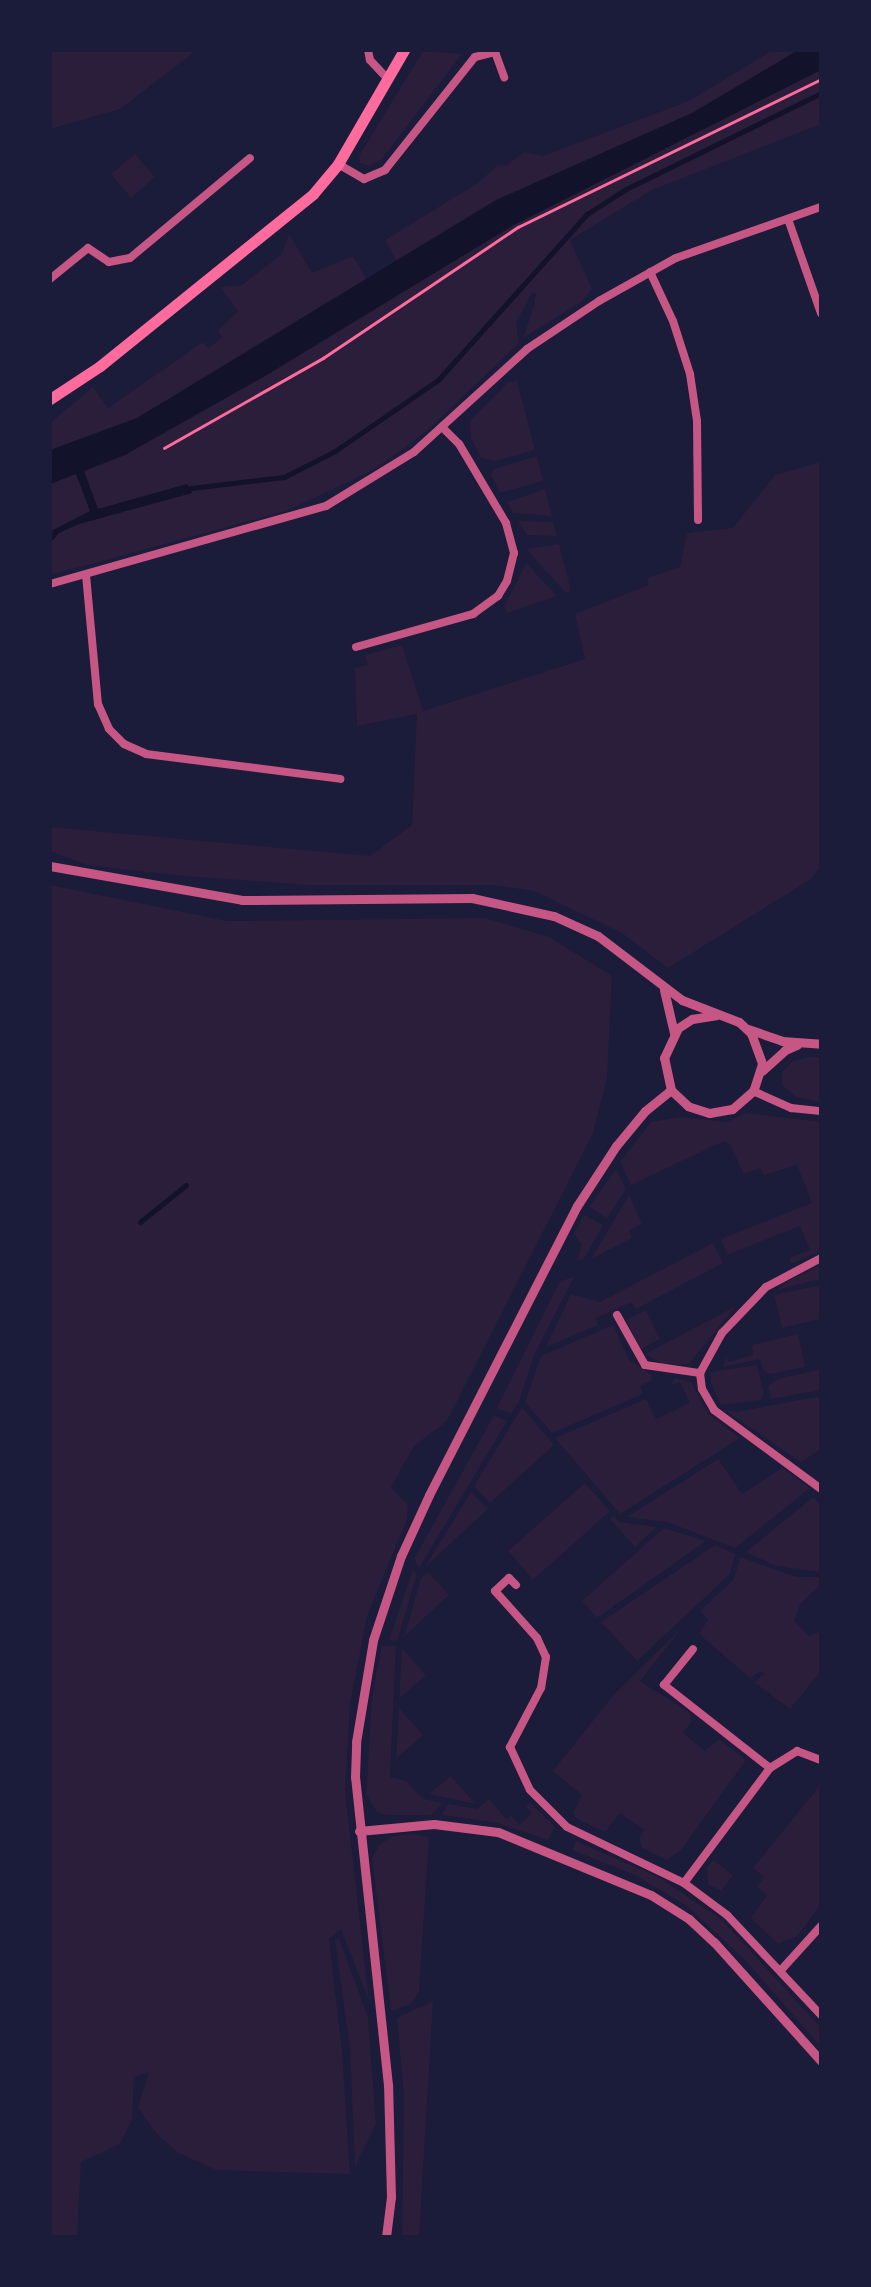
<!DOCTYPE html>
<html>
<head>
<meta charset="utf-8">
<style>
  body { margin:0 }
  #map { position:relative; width:871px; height:2287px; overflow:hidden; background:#1b1b3a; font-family:"Asap Condensed",sans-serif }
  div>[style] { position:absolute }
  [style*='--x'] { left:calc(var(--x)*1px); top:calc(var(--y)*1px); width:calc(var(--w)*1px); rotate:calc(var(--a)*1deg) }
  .green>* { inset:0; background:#2a1e3b }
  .water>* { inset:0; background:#12122b }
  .stream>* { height:5px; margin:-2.5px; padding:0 2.5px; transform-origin:2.5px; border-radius:2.5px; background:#12122b }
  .path>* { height:2.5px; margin:-1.25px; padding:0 1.25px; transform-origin:1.25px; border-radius:1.25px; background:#ff6b9d }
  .minor>* { height:8px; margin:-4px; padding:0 4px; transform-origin:4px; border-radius:4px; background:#c65784 }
  .tertiary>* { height:9px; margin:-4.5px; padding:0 4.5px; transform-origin:4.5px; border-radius:4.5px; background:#c65784 }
  .primary>* { height:11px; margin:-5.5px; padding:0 5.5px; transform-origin:5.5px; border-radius:5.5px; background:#ff6b9d }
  span { translate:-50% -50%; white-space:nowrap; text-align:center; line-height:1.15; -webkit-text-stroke:8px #1b1b3a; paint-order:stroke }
  .frame { position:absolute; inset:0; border:52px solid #1b1b3a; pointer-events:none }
</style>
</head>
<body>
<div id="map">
  <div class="green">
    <div style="clip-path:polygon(50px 50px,197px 50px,120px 109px,50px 129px)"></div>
    <div style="clip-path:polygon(773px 50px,821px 50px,821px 124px,652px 190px,570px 240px,592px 289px,581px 302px,523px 338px,534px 306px,536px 293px,532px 293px,516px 323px,519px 343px,427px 431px,375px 469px,286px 511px,50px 575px,50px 543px,57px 535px,50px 537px,50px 423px,93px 387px,108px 408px,203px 342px,208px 348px,222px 338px,218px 330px,238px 311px,220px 287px,242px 285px,282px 254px,289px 234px,312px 273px,353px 256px,367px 280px,398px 263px,385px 240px,478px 183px,498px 165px,506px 166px,524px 152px,543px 156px,689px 101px)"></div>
    <div style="clip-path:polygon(423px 51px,462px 54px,381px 160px,369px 166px,360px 163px,359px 156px)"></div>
    <div style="clip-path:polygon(135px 154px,155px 177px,131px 198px,111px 174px)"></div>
    <div style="clip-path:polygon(517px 381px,535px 450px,495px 461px,481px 458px,471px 438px,470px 421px,508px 382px)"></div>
    <div style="clip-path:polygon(537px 456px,543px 481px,500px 493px,491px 475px,494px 469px)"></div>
    <div style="clip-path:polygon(821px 462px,821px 865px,811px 879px,668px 968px,622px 933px,534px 891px,492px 885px,307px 885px,184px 876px,87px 865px,50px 851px,50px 827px,370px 856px,412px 825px,417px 714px,357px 726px,355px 668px,368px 665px,365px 655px,402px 645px,423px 711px,585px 659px,575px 614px,649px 585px,647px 578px,680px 567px,687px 533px,733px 528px,775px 475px)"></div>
    <div style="clip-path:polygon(545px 489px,552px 516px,513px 513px,507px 502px)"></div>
    <div style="clip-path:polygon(518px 521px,553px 522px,557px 536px,527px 535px)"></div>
    <div style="clip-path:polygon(559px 544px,571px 591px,566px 593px,526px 549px)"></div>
    <div style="clip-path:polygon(526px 563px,557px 596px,507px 613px,504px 607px)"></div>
    <div style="clip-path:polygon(50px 885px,227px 921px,485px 918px,549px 937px,612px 976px,607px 1078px,593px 1133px,447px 1421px,414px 1446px,391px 1487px,408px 1505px,407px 1519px,367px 1616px,350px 1704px,345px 1792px,369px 2001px,341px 1929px,329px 1939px,342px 2050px,350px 2174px,216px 2170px,177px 2152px,156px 2133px,138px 2108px,149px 2072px,134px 2077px,132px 2120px,120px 2144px,81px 2162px,77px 2237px,50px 2237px)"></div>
    <div style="clip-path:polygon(809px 1057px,821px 1057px,821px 1102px,796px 1097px,782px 1085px,782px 1072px,793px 1061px)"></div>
    <div style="clip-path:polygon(746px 1113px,821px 1122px,821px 1251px,791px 1264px,789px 1258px,810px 1250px,800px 1226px,727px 1255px,721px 1239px,812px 1203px,797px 1165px,764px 1175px,760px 1168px,744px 1174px,730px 1145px,724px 1141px,631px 1185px,620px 1162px,651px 1122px,681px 1117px,727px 1122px)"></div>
    <div style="clip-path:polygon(616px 1169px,626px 1189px,607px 1218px,589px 1207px)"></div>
    <div style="clip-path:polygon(629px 1195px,642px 1224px,629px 1230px,632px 1238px,591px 1259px)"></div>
    <div style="clip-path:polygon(584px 1215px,603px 1225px,584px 1259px,577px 1261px,582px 1245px,574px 1233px)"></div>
    <div style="clip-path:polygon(713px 1243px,723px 1263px,636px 1309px,632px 1302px,596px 1318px,598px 1325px,546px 1347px,571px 1294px,600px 1302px)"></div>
    <div style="clip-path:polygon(821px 1265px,821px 1279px,776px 1290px,788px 1281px)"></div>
    <div style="clip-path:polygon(574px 1277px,535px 1353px,519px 1401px,511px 1414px,497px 1408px,560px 1281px)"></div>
    <div style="clip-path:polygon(821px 1285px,821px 1319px,782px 1328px,774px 1295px)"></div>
    <div style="clip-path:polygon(736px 1306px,688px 1365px,663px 1364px,645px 1354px)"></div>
    <div style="clip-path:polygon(646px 1310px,660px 1339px,641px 1349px,626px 1320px)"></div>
    <div style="clip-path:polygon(613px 1325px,629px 1360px,652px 1375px,651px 1381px,640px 1386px,643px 1394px,552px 1433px,525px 1402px,541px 1356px)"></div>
    <div style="clip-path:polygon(798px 1334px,805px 1367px,770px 1374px,764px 1372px,760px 1359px,723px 1367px,727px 1356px,728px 1362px,753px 1355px,752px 1345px)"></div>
    <div style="clip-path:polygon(757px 1365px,764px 1394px,761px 1400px,721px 1405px,711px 1384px,711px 1372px)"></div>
    <div style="clip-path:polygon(821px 1369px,821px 1390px,771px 1399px,768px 1386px,778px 1379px)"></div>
    <div style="clip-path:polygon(675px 1378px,691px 1382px,708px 1414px,740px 1438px,620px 1514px,555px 1438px,646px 1399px,656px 1419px,690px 1403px,680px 1382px,670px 1386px)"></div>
    <div style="clip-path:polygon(821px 1396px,821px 1449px,801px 1462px,723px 1409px,736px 1412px)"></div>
    <div style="clip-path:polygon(522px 1407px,554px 1445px,490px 1503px,474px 1486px)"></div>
    <div style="clip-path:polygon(494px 1415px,507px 1421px,419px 1568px,414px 1559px)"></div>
    <div style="clip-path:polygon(718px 1459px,742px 1494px,782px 1468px,810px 1488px,735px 1548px,667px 1522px,627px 1517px)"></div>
    <div style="clip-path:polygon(585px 1483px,610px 1511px,533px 1580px,508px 1551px)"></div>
    <div style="clip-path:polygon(471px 1492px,488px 1509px,425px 1567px)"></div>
    <div style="clip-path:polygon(813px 1497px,821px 1505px,821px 1572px,776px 1566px,746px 1552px)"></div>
    <div style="clip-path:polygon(614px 1516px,619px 1522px,657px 1527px,635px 1547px,610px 1519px)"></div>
    <div style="clip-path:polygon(664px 1528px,706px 1541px,597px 1618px,582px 1601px)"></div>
    <div style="clip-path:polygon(715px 1545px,735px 1554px,730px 1574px,637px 1661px,601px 1622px)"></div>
    <div style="clip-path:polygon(740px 1557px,796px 1577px,821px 1577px,821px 1584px,800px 1604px,794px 1621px,809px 1636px,821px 1631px,821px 1671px,790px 1709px,754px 1682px,765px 1674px,761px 1671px,750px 1678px,699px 1634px,708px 1620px,700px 1611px,734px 1579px)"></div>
    <div style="clip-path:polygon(413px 1569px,417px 1574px,397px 1641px,389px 1640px)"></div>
    <div style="clip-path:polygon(428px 1572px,449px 1595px,404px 1637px,421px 1578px)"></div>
    <div style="clip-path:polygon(681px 1629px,640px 1681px,690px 1713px,692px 1721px,683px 1733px,705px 1751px,719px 1739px,746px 1760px,681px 1850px,667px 1860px,642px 1848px,639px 1838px,644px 1830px,620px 1813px,605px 1832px,577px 1819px,573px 1813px,582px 1795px,553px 1771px,616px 1692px)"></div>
    <div style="clip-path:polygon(382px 1645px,396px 1646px,390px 1777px,406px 1781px,423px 1799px,443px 1803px,431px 1815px,386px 1815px,377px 1812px,366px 1794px,372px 1696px)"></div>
    <div style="clip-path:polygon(402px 1648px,426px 1675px,399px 1699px)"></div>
    <div style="clip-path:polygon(399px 1708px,423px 1735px,396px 1759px)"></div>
    <div style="clip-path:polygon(451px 1776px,462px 1789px,476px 1804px,429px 1794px)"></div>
    <div style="clip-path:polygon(821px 1784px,821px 1904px,797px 1936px,778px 1944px,751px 1918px,767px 1895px,757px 1887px,764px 1877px,753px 1868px)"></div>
    <div style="clip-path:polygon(489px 1799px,506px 1819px,511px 1815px,519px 1825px,532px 1814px,525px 1805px,531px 1804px,555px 1827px,548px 1840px,498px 1823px,442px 1815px,448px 1804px,477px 1809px)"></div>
    <div style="clip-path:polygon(412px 1834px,429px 1837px,419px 1992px,411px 2004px,391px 2011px,372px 1858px,380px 1844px,393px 1836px)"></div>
    <div style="clip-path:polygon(576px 1841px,658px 1877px,722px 1920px,821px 2028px,821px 2047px,745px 1960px,687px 1906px,635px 1875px,572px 1850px)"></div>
    <div style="clip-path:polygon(713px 1860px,733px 1875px,722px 1890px,727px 1894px,708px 1884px,707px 1868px)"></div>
    <div style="clip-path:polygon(339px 1938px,368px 2018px,376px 2124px,355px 2166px,350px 2049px,335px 1940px)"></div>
    <div style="clip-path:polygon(433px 2001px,419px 2237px,402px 2237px,404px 2096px,397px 2018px)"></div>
  </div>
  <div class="water">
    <div style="clip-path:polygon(798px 50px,821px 50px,821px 70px,512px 226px,265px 376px,125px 455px,84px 471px,98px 509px,187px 484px,192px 493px,79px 524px,59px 533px,50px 543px,53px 530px,90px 511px,76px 474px,50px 484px,50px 450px,137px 418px,496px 200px,692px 113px)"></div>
  </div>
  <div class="stream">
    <div style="--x:183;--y:489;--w:102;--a:-6.8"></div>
    <div style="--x:284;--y:477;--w:57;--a:-27"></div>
    <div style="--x:335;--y:451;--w:125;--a:-34.6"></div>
    <div style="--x:438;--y:380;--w:223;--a:-48.1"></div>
    <div style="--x:587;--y:214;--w:46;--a:-32.7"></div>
    <div style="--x:626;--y:189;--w:217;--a:-26.2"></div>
    <div style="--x:140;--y:1222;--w:59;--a:-38.8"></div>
  </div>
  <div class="path">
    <div style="--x:164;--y:448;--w:183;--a:-29.5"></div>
    <div style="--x:323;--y:358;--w:235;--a:-33.9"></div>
    <div style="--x:518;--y:227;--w:337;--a:-26"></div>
  </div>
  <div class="minor">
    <div style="--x:368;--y:50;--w:10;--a:79"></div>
    <div style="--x:370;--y:60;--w:25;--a:47"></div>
    <div style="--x:338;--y:164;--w:30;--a:30"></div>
    <div style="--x:364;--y:179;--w:23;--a:-23"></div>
    <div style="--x:385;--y:170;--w:144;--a:-51.5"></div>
    <div style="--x:475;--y:57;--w:21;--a:-14"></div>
    <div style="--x:495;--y:52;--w:27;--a:70"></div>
    <div style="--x:788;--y:219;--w:100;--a:70.7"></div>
    <div style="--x:650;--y:272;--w:54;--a:64.9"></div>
    <div style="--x:673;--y:321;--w:56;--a:72.2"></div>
    <div style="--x:690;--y:374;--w:48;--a:81.5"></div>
    <div style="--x:697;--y:421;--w:99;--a:89.4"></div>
    <div style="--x:50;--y:279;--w:49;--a:-39.2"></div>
    <div style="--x:88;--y:248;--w:25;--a:34"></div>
    <div style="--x:109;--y:262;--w:21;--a:-11"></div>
    <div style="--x:130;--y:258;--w:156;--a:-39.8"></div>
    <div style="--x:86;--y:575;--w:130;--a:84.7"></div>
    <div style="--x:98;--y:704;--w:27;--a:66"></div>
    <div style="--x:109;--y:729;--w:21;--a:45"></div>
    <div style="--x:124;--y:744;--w:24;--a:24"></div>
    <div style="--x:146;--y:754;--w:196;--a:7.3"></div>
    <div style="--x:50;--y:584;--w:287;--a:-15.8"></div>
    <div style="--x:326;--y:506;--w:103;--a:-31.5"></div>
    <div style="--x:414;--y:452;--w:153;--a:-42.3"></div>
    <div style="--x:527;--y:349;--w:87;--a:-33.7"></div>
    <div style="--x:599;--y:301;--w:88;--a:-29.2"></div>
    <div style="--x:676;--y:258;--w:154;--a:-19.4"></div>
    <div style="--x:356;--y:647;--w:122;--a:-15.8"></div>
    <div style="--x:473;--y:614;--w:31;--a:-36"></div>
    <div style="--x:498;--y:596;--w:17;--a:-59"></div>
    <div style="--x:507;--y:581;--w:29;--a:-76"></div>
    <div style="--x:514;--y:553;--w:31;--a:-105"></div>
    <div style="--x:506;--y:523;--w:92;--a:-120.7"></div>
    <div style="--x:459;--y:444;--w:23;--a:-135"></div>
    <div style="--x:753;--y:1091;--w:42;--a:24.1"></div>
    <div style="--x:791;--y:1108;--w:30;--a:6"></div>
    <div style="--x:821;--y:1258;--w:62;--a:152.2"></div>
    <div style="--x:766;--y:1287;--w:64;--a:133.7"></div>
    <div style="--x:722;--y:1333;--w:46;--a:118.8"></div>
    <div style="--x:700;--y:1373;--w:16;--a:83"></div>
    <div style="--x:702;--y:1389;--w:24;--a:60"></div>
    <div style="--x:714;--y:1410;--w:133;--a:36.4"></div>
    <div style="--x:617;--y:1315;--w:57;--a:60.8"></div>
    <div style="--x:645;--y:1365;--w:56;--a:8.3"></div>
    <div style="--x:516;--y:1585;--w:10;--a:-135"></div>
    <div style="--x:509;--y:1578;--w:19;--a:137"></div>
    <div style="--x:495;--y:1591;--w:63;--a:48.2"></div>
    <div style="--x:537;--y:1638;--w:21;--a:65"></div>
    <div style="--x:546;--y:1657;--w:31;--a:99"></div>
    <div style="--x:541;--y:1688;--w:67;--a:117.7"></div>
    <div style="--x:510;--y:1747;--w:47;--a:65.1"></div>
    <div style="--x:530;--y:1790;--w:52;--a:45"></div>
    <div style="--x:567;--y:1827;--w:130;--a:25.6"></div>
    <div style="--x:684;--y:1883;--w:54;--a:36.7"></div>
    <div style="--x:727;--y:1915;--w:137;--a:46.8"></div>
    <div style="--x:770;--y:1768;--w:32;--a:-32"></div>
    <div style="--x:797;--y:1751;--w:26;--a:21"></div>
    <div style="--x:684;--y:1883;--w:144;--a:-53.2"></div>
    <div style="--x:770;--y:1768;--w:135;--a:-141.9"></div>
    <div style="--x:664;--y:1685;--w:46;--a:-51.1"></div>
    <div style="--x:782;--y:1969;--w:58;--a:-47.8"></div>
  </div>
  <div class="tertiary">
    <div style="--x:50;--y:866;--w:195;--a:10"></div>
    <div style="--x:242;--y:900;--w:230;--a:-0.5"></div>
    <div style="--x:472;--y:898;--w:84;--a:12.4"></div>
    <div style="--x:554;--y:916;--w:48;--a:24.4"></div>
    <div style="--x:598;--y:936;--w:106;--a:37.3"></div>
    <div style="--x:682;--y:1000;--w:61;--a:21.1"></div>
    <div style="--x:739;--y:1022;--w:16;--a:43"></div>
    <div style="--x:751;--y:1033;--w:33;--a:70"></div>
    <div style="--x:762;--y:1064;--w:28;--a:108"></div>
    <div style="--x:753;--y:1091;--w:28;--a:139"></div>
    <div style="--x:732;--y:1109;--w:23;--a:170"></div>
    <div style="--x:709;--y:1113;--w:22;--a:-162"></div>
    <div style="--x:688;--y:1106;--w:23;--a:-137"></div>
    <div style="--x:671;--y:1090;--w:33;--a:-102"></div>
    <div style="--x:664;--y:1058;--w:33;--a:-65"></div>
    <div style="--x:678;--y:1028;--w:17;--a:-33"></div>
    <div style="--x:692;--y:1019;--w:24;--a:-9"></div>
    <div style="--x:664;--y:990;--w:44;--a:76.9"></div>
    <div style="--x:748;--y:1029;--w:36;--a:19"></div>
    <div style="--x:782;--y:1041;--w:39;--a:4"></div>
    <div style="--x:762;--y:1071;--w:31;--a:-42"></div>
    <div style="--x:785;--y:1050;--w:13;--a:-23"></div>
    <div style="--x:359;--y:1831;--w:75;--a:-5.3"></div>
    <div style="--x:434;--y:1824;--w:64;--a:7.1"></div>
    <div style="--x:498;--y:1832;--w:165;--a:22.4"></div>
    <div style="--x:651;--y:1895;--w:45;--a:32.3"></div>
    <div style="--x:689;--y:1919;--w:34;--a:43"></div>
    <div style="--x:714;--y:1942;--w:160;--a:48"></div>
    <div style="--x:386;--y:2237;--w:40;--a:-82.9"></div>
    <div style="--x:391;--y:2197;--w:112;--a:-91.5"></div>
    <div style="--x:388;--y:2085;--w:310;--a:-96.1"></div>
    <div style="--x:355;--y:1777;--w:35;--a:-88"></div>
    <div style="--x:356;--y:1742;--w:103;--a:-80.5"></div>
    <div style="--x:373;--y:1640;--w:89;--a:-71.6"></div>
    <div style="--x:401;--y:1556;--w:67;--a:-65.3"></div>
    <div style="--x:429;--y:1495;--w:325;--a:-62.9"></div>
    <div style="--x:577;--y:1206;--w:72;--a:-57"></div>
    <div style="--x:616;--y:1146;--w:45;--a:-50.4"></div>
    <div style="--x:645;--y:1111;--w:33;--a:-39"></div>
  </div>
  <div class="primary">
    <div style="--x:50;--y:399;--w:60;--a:-33.4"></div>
    <div style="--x:100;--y:366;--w:274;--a:-38.9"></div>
    <div style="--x:313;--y:194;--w:39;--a:-50"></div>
    <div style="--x:338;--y:164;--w:132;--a:-59.9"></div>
  </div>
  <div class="frame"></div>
</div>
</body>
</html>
